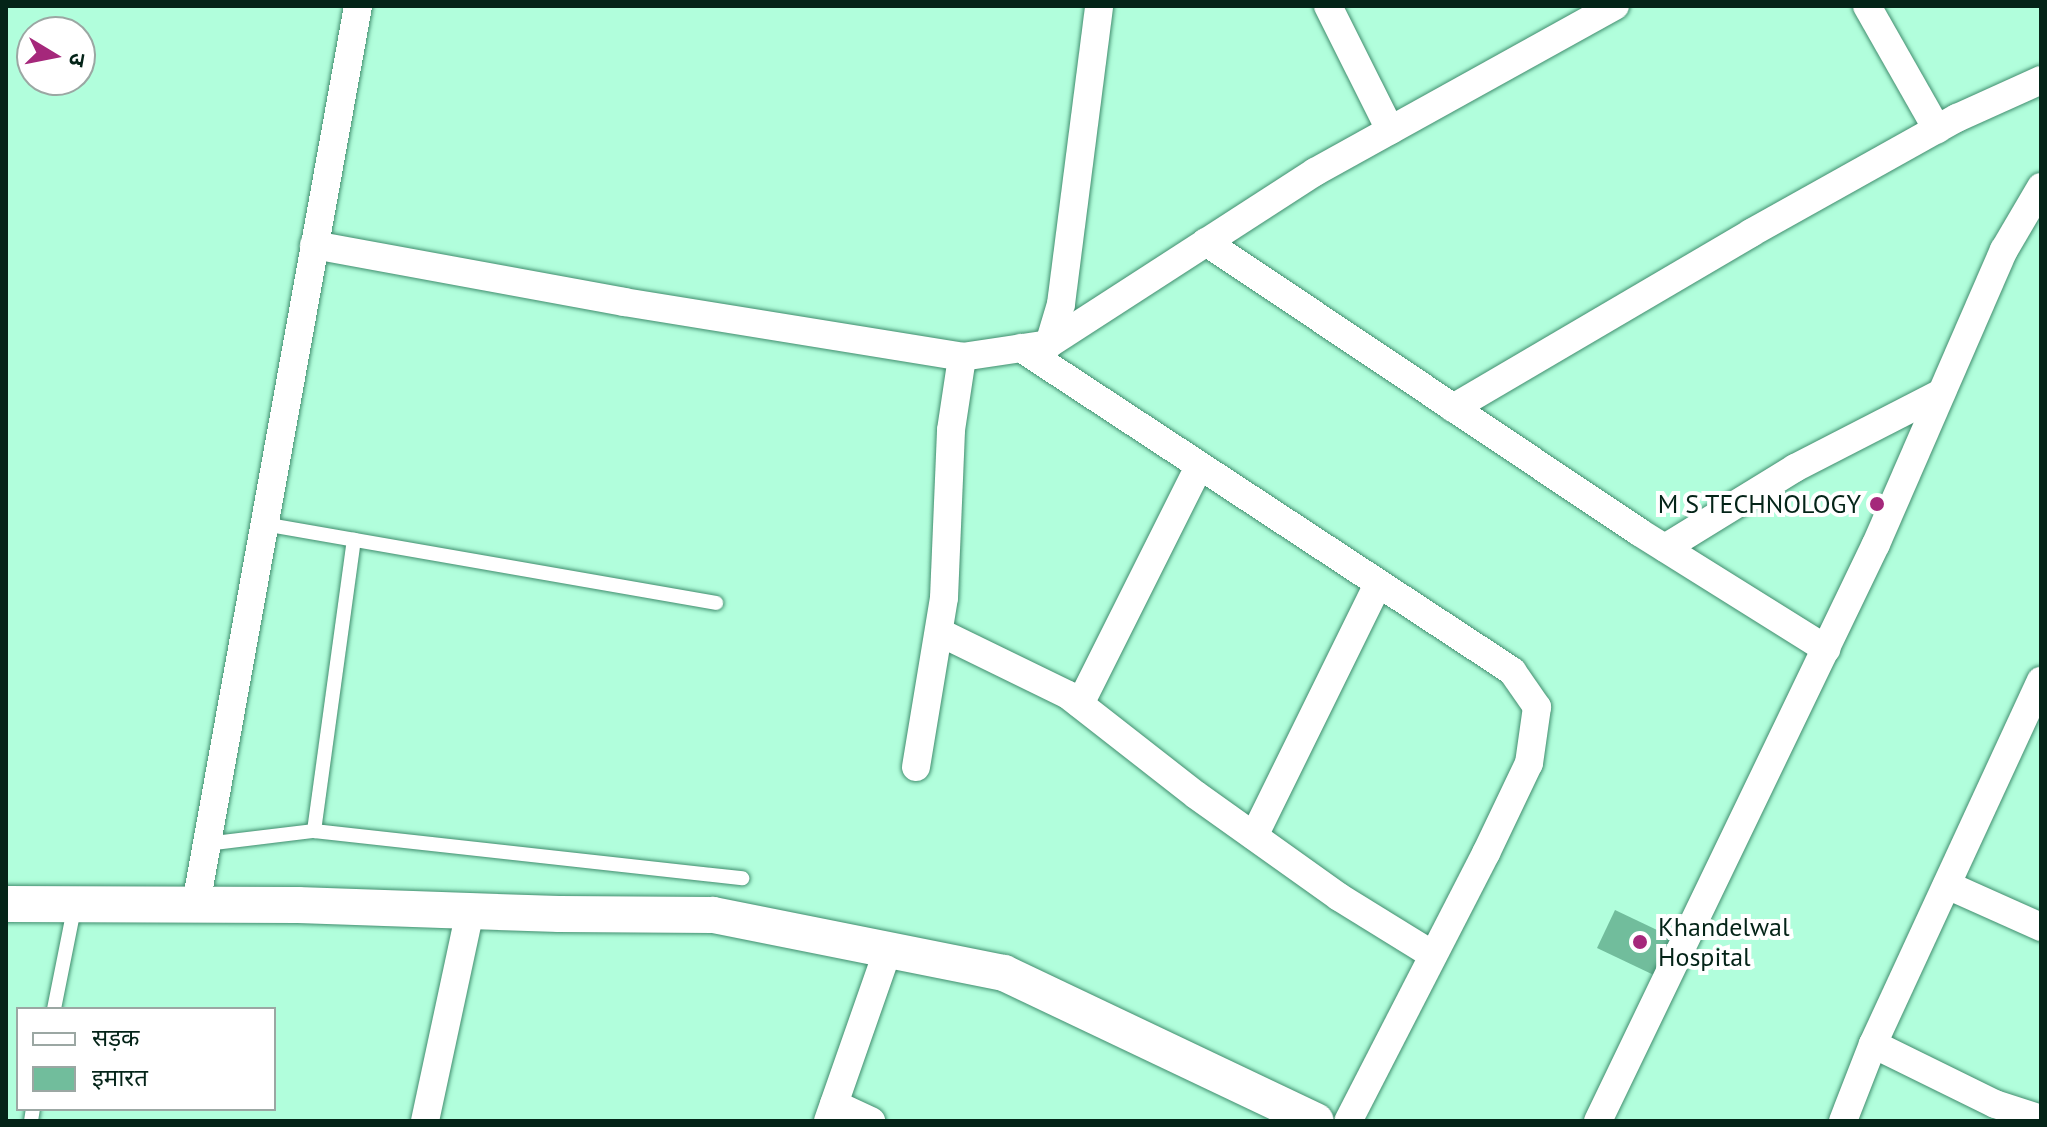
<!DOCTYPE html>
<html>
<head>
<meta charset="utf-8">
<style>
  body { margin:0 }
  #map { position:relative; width:2047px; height:1127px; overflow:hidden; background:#b1fedc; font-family:"PT Sans","Noto Sans Devanagari",sans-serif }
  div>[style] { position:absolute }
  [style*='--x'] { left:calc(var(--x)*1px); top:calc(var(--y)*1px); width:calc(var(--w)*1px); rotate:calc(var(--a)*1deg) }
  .building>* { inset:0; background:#71bd9c }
  .roads { filter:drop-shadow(0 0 2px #418d6e) drop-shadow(0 0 2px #418d6e) }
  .service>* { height:14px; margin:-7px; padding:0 7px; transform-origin:7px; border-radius:7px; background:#fff }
  .minor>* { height:28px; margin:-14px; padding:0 14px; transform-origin:14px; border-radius:14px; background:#fff }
  .tertiary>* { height:36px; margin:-18px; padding:0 18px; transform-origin:18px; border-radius:18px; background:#fff }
  .dots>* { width:22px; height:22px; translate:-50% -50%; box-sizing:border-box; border:4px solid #fff; border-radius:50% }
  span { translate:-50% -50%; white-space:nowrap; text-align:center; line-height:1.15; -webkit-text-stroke:8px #fff; paint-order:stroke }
  .poi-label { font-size:26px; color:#042418 }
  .right { translate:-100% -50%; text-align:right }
  .left { translate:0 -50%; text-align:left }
  .frame { position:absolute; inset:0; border:8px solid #042418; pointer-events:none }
  .legend { position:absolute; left:16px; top:1007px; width:260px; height:104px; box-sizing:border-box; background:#fff; border:2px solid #9ba7a3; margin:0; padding:10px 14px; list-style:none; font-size:24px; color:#042418 }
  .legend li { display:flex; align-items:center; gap:16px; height:40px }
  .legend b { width:40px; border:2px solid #9ba7a3 }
  .north { position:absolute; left:16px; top:16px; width:80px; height:80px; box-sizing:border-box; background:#fff; border:2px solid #9ba7a3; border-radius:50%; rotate:100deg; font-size:22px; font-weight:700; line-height:32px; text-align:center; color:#042418 }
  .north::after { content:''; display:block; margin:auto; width:28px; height:36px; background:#a5287b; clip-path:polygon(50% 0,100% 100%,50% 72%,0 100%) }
</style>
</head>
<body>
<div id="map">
  <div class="building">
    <div style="clip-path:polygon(1615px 910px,1676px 939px,1658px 977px,1597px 948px)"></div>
  </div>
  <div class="roads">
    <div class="service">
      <div style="--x:264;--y:524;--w:459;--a:9.9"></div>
      <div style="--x:314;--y:831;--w:294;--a:-82.2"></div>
      <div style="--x:206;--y:844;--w:109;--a:-6.9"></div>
      <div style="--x:314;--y:831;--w:431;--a:6.3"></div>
      <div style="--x:54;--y:1009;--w:107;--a:-78.7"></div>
      <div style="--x:31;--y:1121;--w:12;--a:-81"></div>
    </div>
    <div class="minor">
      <div style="--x:1328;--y:6;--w:139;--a:63.4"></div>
      <div style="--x:1867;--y:6;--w:142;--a:60.4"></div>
      <div style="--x:1206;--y:242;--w:521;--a:33.81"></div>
      <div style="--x:1639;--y:532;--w:221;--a:32"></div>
      <div style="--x:314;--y:245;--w:315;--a:10.4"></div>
      <div style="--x:624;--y:302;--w:342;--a:9.2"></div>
      <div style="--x:1049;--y:344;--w:317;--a:-32.9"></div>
      <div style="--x:1315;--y:172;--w:343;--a:-29"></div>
      <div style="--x:1021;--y:348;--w:588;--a:33.34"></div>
      <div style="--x:1512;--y:671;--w:44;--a:55.2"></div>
      <div style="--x:1537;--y:707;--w:57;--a:98.1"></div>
      <div style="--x:1529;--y:763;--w:100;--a:115.5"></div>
      <div style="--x:1486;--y:853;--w:301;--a:117.2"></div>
      <div style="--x:1453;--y:408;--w:346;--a:-30.4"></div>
      <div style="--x:1751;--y:233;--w:236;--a:-29.2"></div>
      <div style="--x:1957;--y:118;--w:92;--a:-24.3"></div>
      <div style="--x:1665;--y:548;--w:153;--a:-31.6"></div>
      <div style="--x:1795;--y:468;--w:164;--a:-27.2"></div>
      <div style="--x:939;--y:632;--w:144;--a:26"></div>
      <div style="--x:1068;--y:695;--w:162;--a:38"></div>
      <div style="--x:1196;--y:795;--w:176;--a:35.5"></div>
      <div style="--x:1339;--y:897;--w:110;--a:31.7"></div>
      <div style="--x:1080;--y:704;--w:266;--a:-63.4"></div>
      <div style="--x:916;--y:767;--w:171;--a:-80.6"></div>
      <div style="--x:944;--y:598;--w:168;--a:-87.6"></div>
      <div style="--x:951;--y:430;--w:74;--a:-81.4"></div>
      <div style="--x:962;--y:357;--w:88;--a:-8.5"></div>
      <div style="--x:1049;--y:344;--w:42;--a:-73.3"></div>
      <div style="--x:1061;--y:304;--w:300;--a:-82.7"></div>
      <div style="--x:1254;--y:836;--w:281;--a:-63.8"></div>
      <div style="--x:1947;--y:885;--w:103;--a:24.1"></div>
      <div style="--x:196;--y:904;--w:912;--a:-79.77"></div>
      <div style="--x:1873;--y:1044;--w:136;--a:26.2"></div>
      <div style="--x:1995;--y:1104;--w:48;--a:18.1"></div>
      <div style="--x:834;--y:1104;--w:41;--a:24.7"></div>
      <div style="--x:425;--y:1121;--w:215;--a:-77.9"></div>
      <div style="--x:828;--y:1121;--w:181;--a:-70.7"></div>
      <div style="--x:1598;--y:1121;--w:640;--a:-64.28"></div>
      <div style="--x:1876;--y:544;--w:321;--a:-66.5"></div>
      <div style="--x:2004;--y:250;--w:73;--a:-59.6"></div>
      <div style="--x:1843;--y:1121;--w:83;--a:-68.7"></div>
      <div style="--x:1873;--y:1044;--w:400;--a:-65.2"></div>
    </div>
    <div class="tertiary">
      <div style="--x:6;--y:904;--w:292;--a:0.2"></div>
      <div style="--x:298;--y:905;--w:261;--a:2"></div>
      <div style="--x:559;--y:914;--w:154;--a:0.4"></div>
      <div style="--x:713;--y:915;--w:297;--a:11.3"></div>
      <div style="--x:1004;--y:973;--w:345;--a:25.4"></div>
    </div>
  </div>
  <div class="dots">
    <div style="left:1877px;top:504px;background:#a5287b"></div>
    <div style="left:1640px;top:942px;background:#a5287b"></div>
  </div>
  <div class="poi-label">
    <span class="right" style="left:1861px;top:504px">M S TECHNOLOGY</span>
    <span class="left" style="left:1658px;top:942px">Khandelwal<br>Hospital</span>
  </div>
  <div class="frame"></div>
  <ul class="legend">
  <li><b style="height:10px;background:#fff"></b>सड़क</li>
  <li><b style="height:22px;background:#71bd9c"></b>इमारत</li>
  </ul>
  <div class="north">उ</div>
</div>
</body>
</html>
